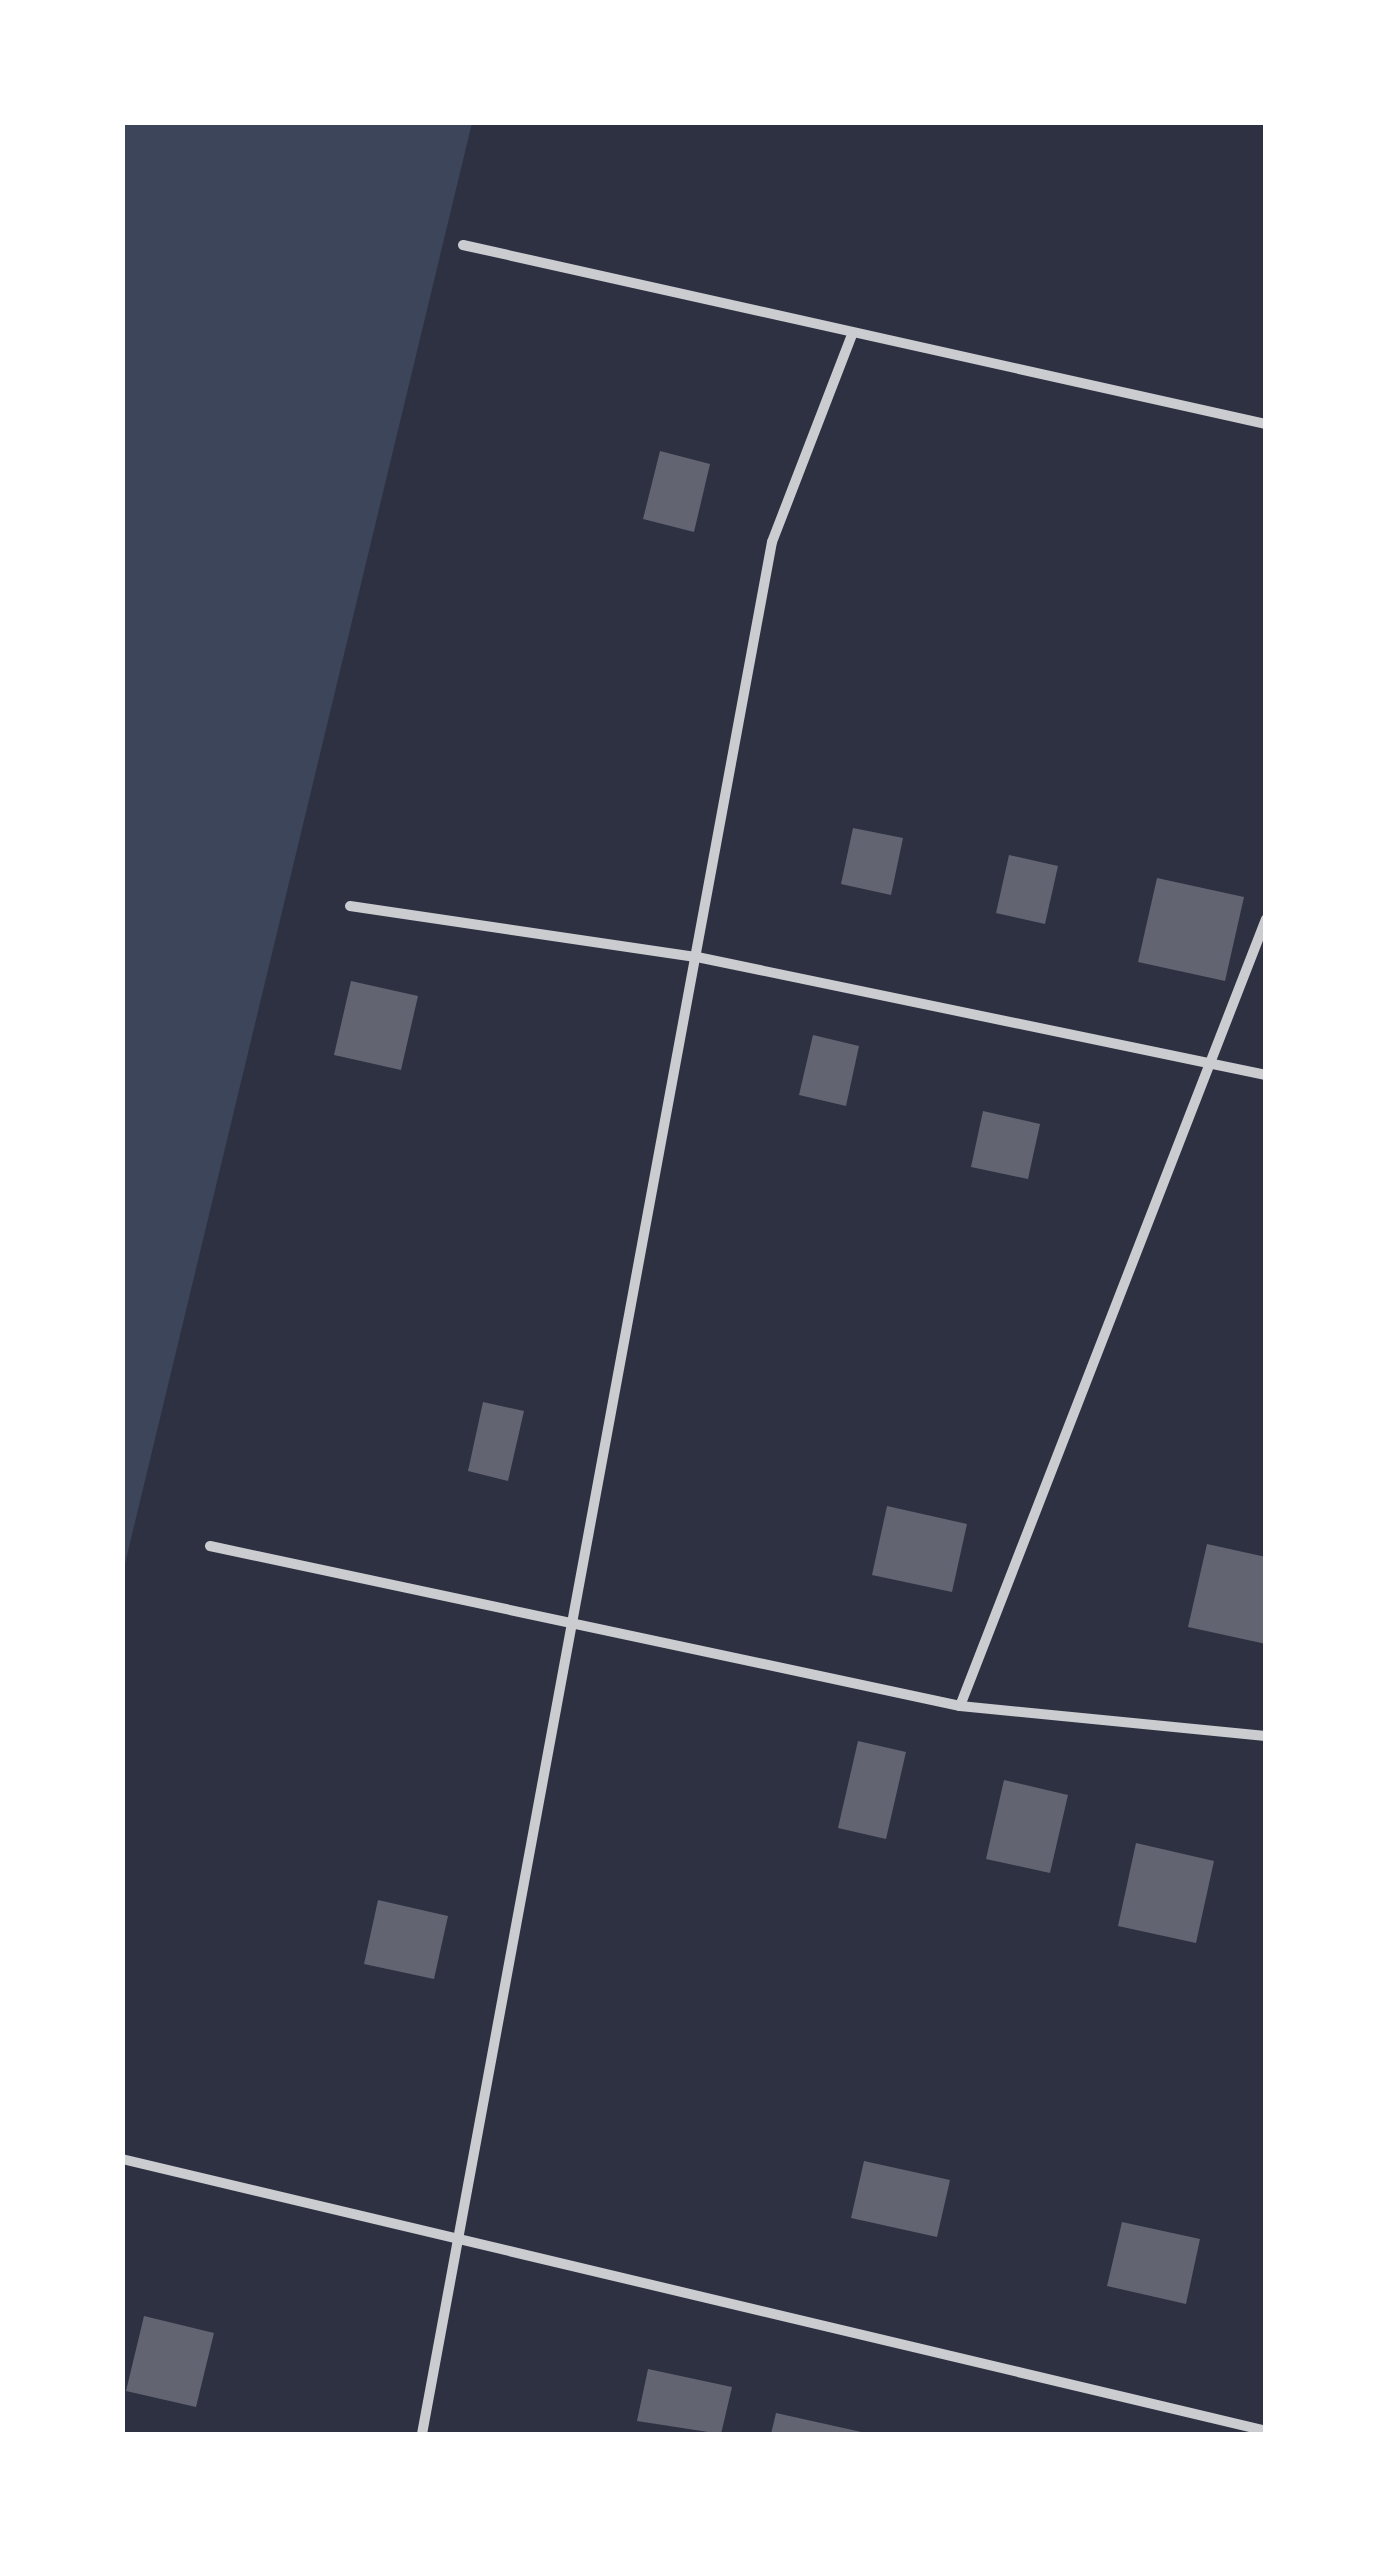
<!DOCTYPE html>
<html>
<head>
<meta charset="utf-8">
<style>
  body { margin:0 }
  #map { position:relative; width:1388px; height:2557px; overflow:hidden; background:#2d3142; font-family:Rubik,sans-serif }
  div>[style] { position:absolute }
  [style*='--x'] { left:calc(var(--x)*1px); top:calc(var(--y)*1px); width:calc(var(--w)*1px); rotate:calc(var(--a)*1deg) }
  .green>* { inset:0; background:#3c4559 }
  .building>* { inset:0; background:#626471 }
  .minor>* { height:10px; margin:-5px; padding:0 5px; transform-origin:5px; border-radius:5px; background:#caccd0 }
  span { translate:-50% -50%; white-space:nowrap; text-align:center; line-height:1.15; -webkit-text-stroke:10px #fff; paint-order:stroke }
  .frame { position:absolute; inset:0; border:125px solid #fff; pointer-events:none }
</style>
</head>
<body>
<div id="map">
  <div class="green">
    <div style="clip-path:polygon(123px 122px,472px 123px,123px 1572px,122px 123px)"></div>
  </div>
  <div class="building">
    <div style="clip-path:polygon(660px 451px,710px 464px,694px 532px,643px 519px)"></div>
    <div style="clip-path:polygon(853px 828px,903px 838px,891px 895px,841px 884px)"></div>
    <div style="clip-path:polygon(1009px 855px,1058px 866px,1045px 924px,996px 913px)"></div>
    <div style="clip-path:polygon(1157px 878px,1244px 897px,1225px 981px,1138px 962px)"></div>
    <div style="clip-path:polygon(351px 981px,418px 996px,401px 1070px,334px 1055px)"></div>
    <div style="clip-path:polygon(813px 1035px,859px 1046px,846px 1106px,799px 1095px)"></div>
    <div style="clip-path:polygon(983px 1111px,1040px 1124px,1028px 1179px,971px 1167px)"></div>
    <div style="clip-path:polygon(483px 1402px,524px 1411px,508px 1481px,468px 1471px)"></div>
    <div style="clip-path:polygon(887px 1506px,967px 1524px,952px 1592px,872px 1575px)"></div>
    <div style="clip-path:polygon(1207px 1544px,1266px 1557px,1266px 1644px,1188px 1627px)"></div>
    <div style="clip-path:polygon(858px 1741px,906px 1752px,886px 1839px,838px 1828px)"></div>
    <div style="clip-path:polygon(1004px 1780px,1068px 1795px,1050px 1873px,986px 1859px)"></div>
    <div style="clip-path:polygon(1136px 1843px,1214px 1861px,1196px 1943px,1118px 1926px)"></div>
    <div style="clip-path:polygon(378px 1900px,448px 1916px,434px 1979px,364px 1964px)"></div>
    <div style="clip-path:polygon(864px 2161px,950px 2180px,937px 2237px,851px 2218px)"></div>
    <div style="clip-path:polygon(1122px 2222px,1200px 2239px,1186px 2304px,1107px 2286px)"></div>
    <div style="clip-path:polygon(144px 2316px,214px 2333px,196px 2407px,126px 2391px)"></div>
    <div style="clip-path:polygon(648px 2369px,732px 2387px,721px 2434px,637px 2421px)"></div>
    <div style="clip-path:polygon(776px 2413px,866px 2433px,866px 2434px,771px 2434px)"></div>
  </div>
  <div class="minor">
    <div style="--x:463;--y:245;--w:823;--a:12.57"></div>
    <div style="--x:350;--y:906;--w:351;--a:8.4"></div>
    <div style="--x:697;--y:957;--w:581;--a:11.72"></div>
    <div style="--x:210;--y:1546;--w:767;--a:12.04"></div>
    <div style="--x:960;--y:1706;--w:307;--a:5.6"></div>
    <div style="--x:960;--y:1706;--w:844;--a:-68.75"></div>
    <div style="--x:122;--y:2159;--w:1176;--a:13.37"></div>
    <div style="--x:422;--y:2434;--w:1924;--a:-79.52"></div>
    <div style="--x:772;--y:542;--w:222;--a:-68.9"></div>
  </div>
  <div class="frame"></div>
</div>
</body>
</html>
